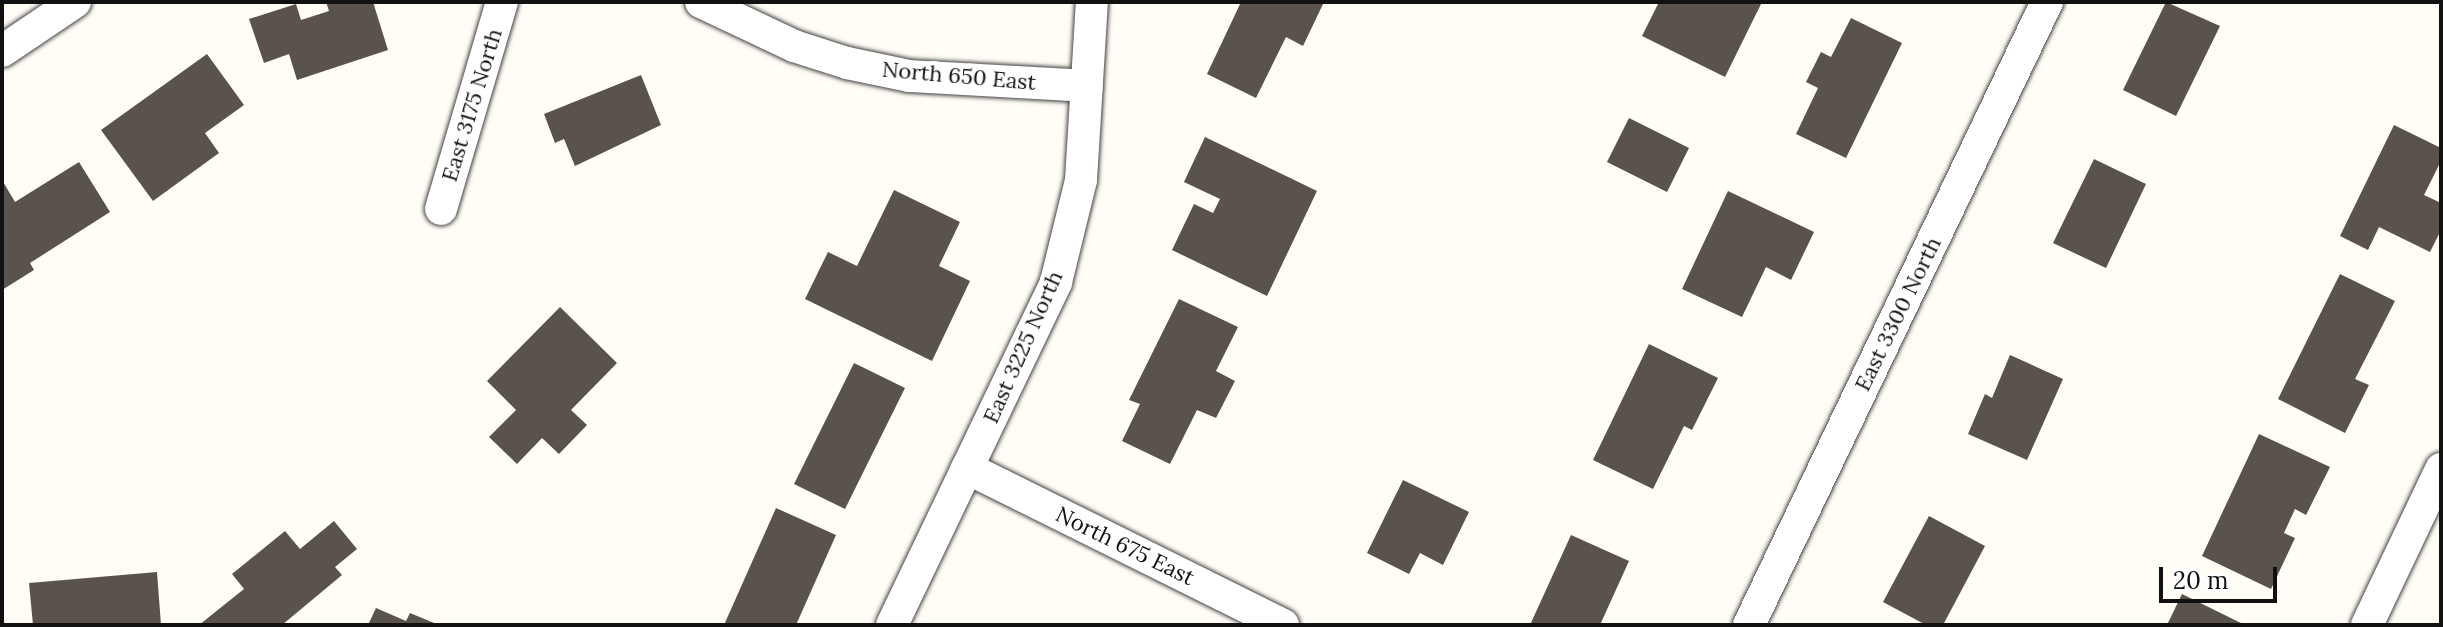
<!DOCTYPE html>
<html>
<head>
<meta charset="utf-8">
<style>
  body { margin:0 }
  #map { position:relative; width:2443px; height:627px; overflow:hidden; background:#fffdf5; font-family:Lora,serif }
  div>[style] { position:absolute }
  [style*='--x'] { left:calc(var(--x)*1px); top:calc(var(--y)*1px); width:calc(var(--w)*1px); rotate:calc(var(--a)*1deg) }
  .building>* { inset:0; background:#5a524d }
  .roads { filter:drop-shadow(0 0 2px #444) drop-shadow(0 0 2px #444) }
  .minor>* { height:32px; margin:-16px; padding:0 16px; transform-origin:16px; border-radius:16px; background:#fff }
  span { translate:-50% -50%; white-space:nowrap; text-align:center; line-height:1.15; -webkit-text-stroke:8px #fff; paint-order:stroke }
  .street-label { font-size:22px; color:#111 }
  .frame { position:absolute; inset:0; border:4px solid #111; pointer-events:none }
  .scale { position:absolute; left:2159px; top:567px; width:118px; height:36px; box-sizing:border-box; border:4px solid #111; border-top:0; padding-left:10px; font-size:24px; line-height:28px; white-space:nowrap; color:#111; -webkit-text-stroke:6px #fff; paint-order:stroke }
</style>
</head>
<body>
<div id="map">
  <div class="building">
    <div style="clip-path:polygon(326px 2px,373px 2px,388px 50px,297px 80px,289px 54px,264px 63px,249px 19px,296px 4px,301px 20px,329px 11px)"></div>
    <div style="clip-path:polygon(1241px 2px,1324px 2px,1303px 46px,1286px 37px,1256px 98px,1207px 74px)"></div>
    <div style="clip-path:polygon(1659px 2px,1762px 2px,1725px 77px,1642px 36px)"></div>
    <div style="clip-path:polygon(2166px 2px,2220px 26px,2176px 116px,2123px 90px)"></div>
    <div style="clip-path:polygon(1851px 18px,1902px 43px,1846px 158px,1796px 134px,1818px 88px,1806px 82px,1821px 52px,1831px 57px)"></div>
    <div style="clip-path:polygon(207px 54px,244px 105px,205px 133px,219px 153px,153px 201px,101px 130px)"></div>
    <div style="clip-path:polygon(641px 75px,661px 125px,575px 166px,564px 139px,555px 143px,544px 114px)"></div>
    <div style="clip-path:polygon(1629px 118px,1689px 148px,1667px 192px,1607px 162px)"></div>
    <div style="clip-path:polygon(2394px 125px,2441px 148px,2441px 161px,2424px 195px,2441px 203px,2441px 230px,2430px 252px,2379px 227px,2368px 250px,2340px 236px)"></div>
    <div style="clip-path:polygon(1205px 137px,1317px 191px,1267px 296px,1172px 250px,1194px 204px,1213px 213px,1220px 199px,1184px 182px)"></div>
    <div style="clip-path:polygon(2094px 159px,2146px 184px,2106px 268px,2053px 243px)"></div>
    <div style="clip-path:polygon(79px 162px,110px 212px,30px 263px,34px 270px,2px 290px,2px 180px,15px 202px)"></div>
    <div style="clip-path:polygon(894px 190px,960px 222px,939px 266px,970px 281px,932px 361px,805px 299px,828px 252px,857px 266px)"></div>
    <div style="clip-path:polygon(1728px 191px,1814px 232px,1791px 280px,1766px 267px,1742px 317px,1682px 289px)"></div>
    <div style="clip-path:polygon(2340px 274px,2395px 301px,2355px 379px,2369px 385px,2345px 433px,2278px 399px)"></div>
    <div style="clip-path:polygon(1179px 299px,1238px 327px,1216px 371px,1235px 381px,1216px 418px,1197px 410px,1170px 464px,1122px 441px,1140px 404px,1129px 400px)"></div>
    <div style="clip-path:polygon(560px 307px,617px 363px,571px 410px,587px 425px,559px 454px,542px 438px,517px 464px,489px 437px,516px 410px,487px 381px)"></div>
    <div style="clip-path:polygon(1649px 344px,1718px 378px,1692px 430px,1684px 426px,1653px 489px,1593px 460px)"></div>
    <div style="clip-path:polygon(2010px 355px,2063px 379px,2027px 460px,1968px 434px,1985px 394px,1992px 398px)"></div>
    <div style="clip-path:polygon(854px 363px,905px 388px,845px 509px,794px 484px)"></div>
    <div style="clip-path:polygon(2259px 434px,2330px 467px,2306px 515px,2295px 509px,2284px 533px,2295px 538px,2271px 589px,2202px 556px)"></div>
    <div style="clip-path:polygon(1403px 480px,1469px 512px,1443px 565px,1420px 553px,1409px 574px,1367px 553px)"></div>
    <div style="clip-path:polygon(776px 508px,836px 535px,796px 625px,724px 625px)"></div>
    <div style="clip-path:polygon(1929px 516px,1985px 546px,1943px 625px,1926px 625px,1883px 602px)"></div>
    <div style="clip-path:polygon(334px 521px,357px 549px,335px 567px,342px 575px,282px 625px,199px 625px,244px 589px,232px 574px,285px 531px,300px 549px)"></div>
    <div style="clip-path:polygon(1571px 535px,1629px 561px,1600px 625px,1530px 625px)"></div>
    <div style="clip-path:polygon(157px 572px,161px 625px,33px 625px,29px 583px)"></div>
    <div style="clip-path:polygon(2182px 594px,2245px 625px,2167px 625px)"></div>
    <div style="clip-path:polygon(376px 608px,406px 621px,410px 613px,439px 625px,368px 625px)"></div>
  </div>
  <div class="roads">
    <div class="minor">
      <div style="--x:701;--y:2;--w:103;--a:25.3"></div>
      <div style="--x:794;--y:46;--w:56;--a:17.8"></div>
      <div style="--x:847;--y:63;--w:63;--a:11.8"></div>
      <div style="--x:909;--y:76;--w:178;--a:3.2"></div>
      <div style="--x:2;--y:51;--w:88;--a:-33.9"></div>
      <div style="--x:441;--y:209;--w:216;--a:-73.6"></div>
      <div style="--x:967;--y:468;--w:353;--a:26.4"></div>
      <div style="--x:892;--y:625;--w:380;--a:-64.4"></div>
      <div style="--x:1056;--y:282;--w:105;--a:-76.2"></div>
      <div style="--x:1081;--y:180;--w:178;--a:-86.5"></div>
      <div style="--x:1749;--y:625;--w:691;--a:-64.44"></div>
      <div style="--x:2367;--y:625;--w:173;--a:-64.6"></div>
    </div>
  </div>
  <div class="street-label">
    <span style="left:959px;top:76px;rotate:5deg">North 650 East</span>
    <span style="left:472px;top:105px;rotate:-73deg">East 3175 North</span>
    <span style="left:1898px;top:314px;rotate:-64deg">East 3300 North</span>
    <span style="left:1023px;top:347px;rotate:-66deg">East 3225 North</span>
    <span style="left:1125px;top:546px;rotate:26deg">North 675 East</span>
  </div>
  <div class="frame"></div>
  <div class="scale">20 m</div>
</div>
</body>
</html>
